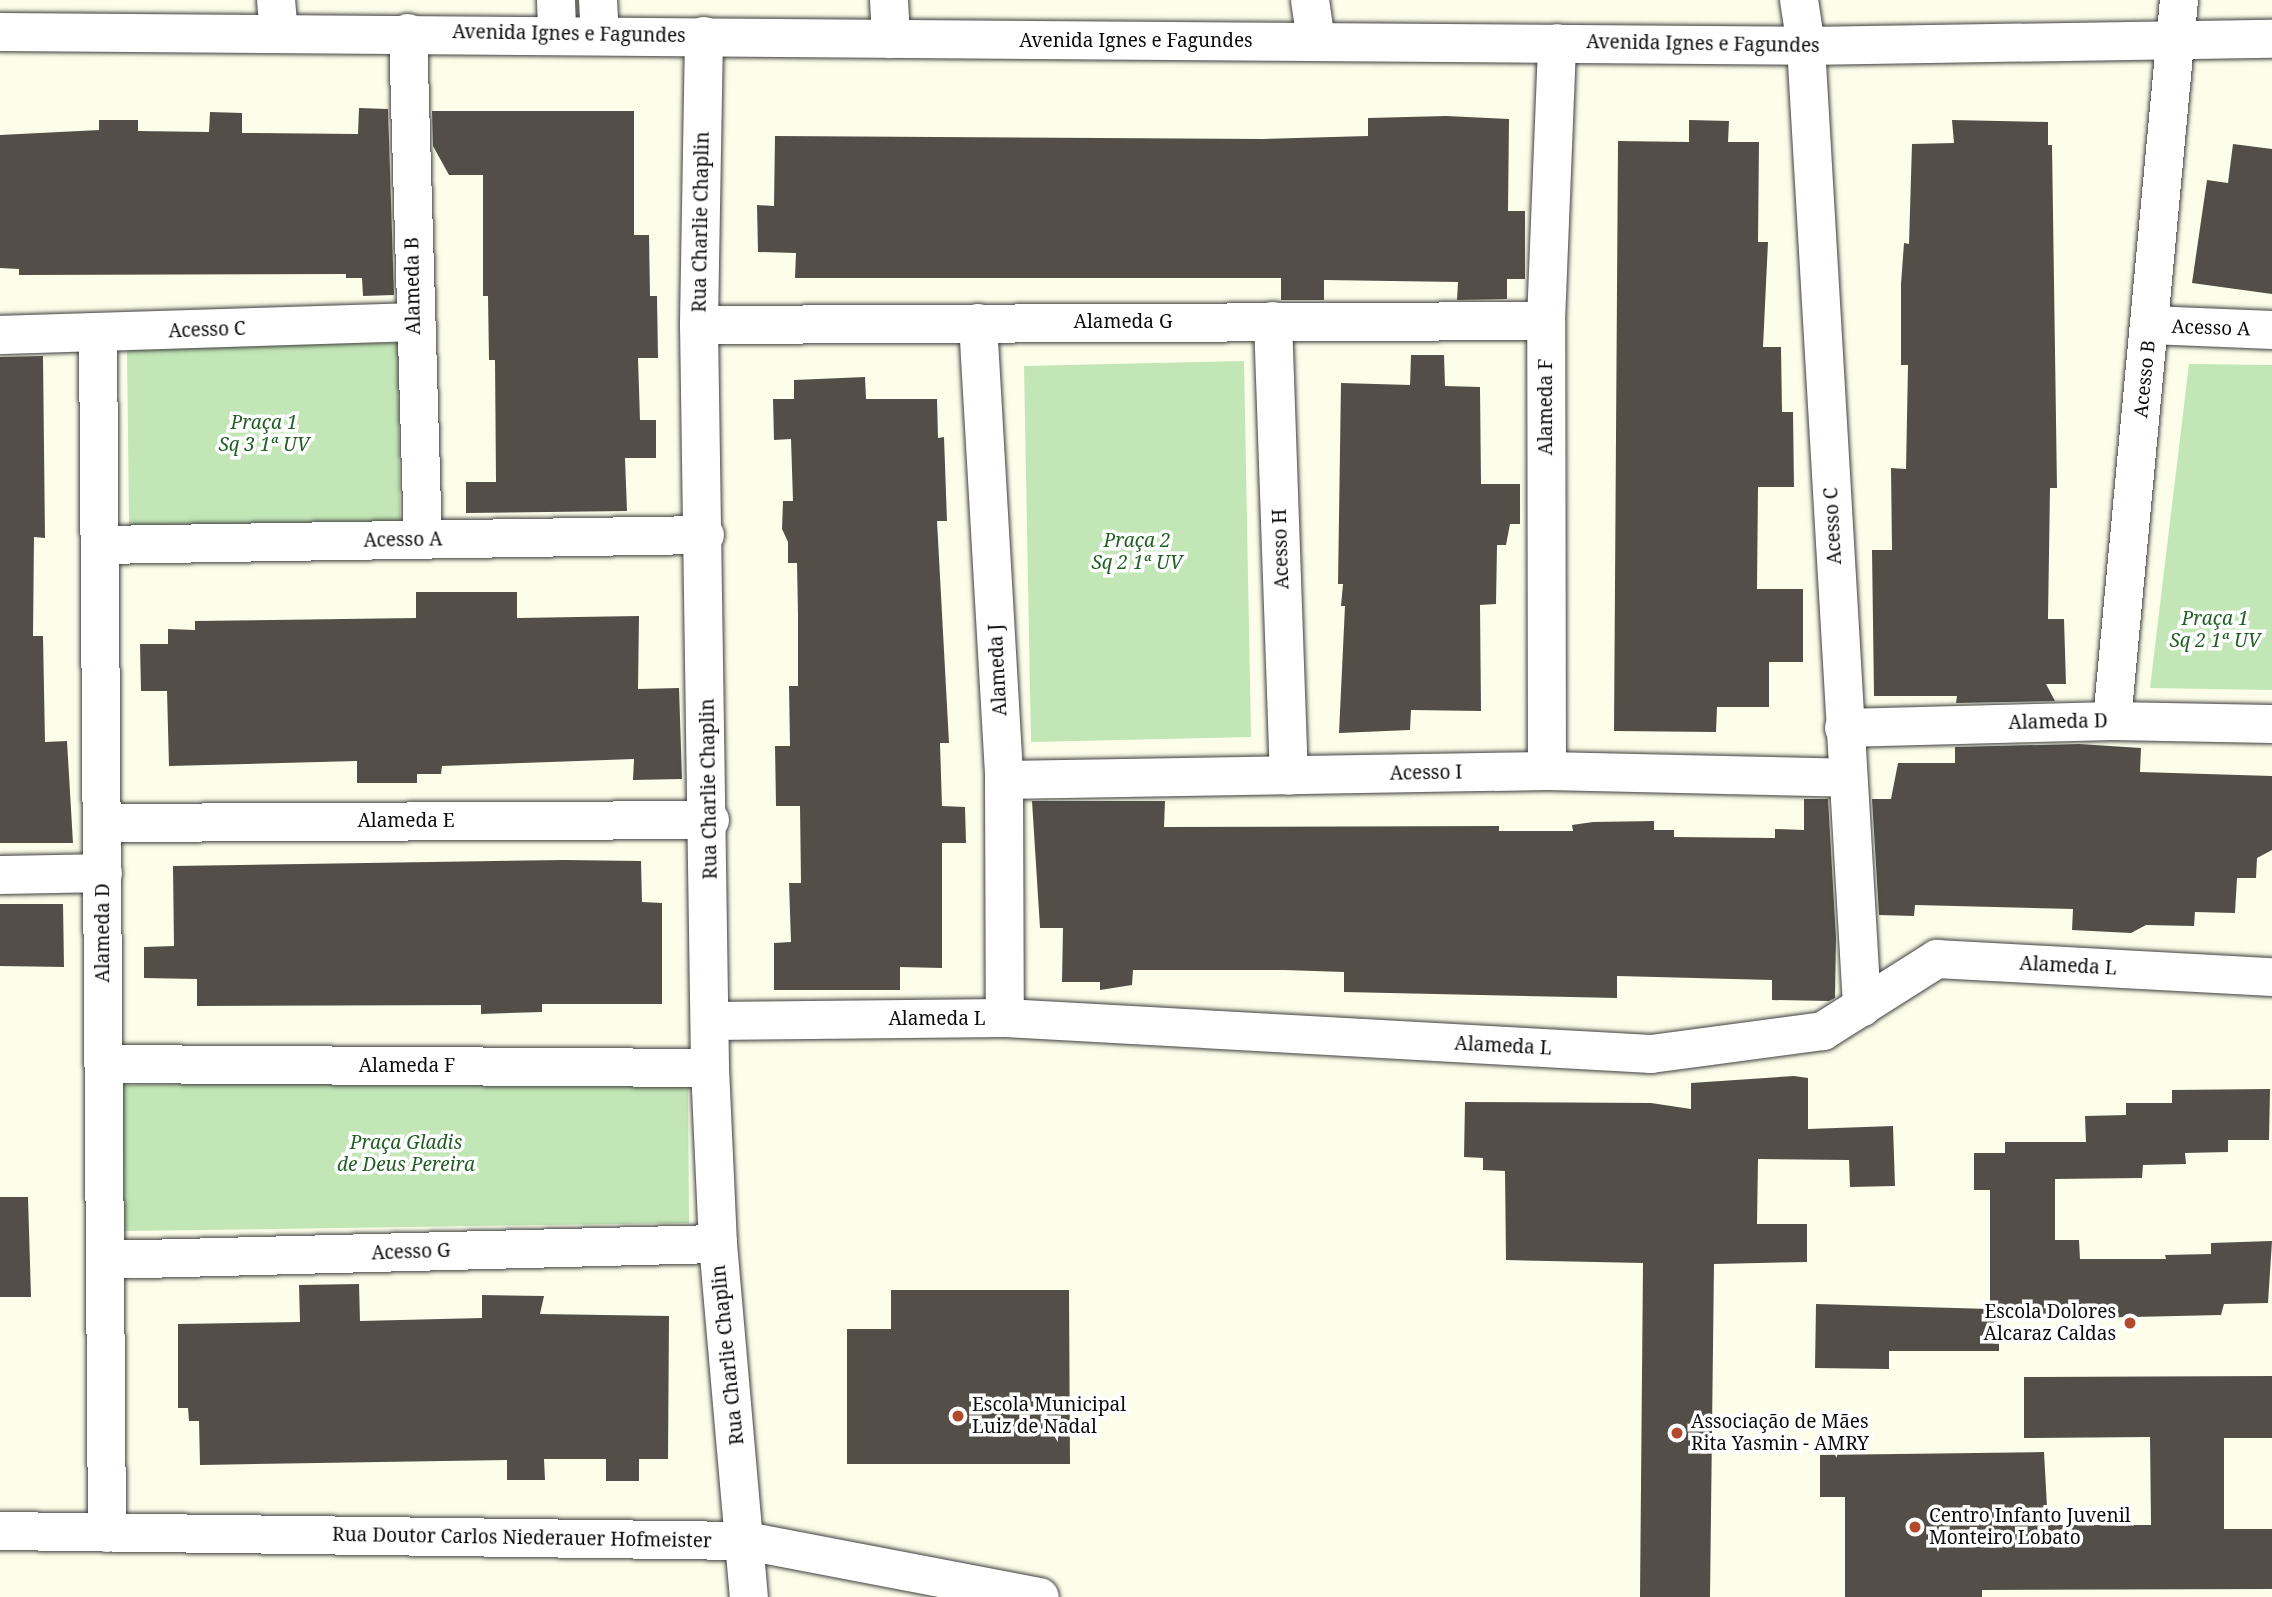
<!DOCTYPE html>
<html>
<head>
<meta charset="utf-8">
<style>
  body { margin:0 }
  #map { position:relative; width:2272px; height:1597px; overflow:hidden; background:#fcfeea; font-family:"Noto Serif",serif }
  div>[style] { position:absolute }
  [style*='--x'] { left:calc(var(--x)*1px); top:calc(var(--y)*1px); width:calc(var(--w)*1px); rotate:calc(var(--a)*1deg) }
  .green>* { inset:0; background:#c2e6b6 }
  .building>* { inset:0; background:#534f48 }
  .roads { filter:drop-shadow(0 0 2px #3e3e3e) drop-shadow(0 0 2px #3e3e3e) }
  .minor>* { height:38px; margin:-19px; padding:0 19px; transform-origin:19px; border-radius:19px; background:#fff }
  .dots>* { width:19px; height:19px; translate:-50% -50%; box-sizing:border-box; border:4px solid #fff; border-radius:50% }
  span { translate:-50% -50%; white-space:nowrap; text-align:center; line-height:1.15; -webkit-text-stroke:7px #fff; paint-order:stroke }
  .street-label { font-size:19px; color:#0b0b0b }
  .park-label { font-size:19px; color:#205e24; font-style:italic }
  .poi-label { font-size:19px; color:#0b0b0b }
  .right { translate:-100% -50%; text-align:right }
  .left { translate:0 -50%; text-align:left }
</style>
</head>
<body>
<div id="map">
  <div class="green">
    <div style="clip-path:polygon(398px 343px,400px 522px,129px 525px,127px 347px)"></div>
    <div style="clip-path:polygon(1244px 361px,1251px 737px,1031px 742px,1024px 366px)"></div>
    <div style="clip-path:polygon(2189px 364px,2272px 365px,2272px 690px,2150px 688px)"></div>
    <div style="clip-path:polygon(688px 1077px,689px 1223px,124px 1231px,123px 1085px)"></div>
  </div>
  <div class="building">
    <div style="clip-path:polygon(359px 108px,388px 109px,394px 295px,363px 296px,362px 278px,346px 278px,346px 274px,19px 275px,19px 269px,0 268px,0 135px,99px 130px,99px 120px,138px 120px,138px 131px,209px 132px,210px 112px,242px 113px,242px 133px,358px 134px)"></div>
    <div style="clip-path:polygon(432px 111px,634px 111px,634px 235px,649px 235px,650px 296px,657px 296px,658px 358px,638px 358px,640px 420px,656px 420px,656px 458px,625px 458px,627px 511px,466px 513px,466px 482px,496px 482px,495px 360px,489px 360px,488px 296px,483px 296px,483px 175px,449px 175px,433px 146px)"></div>
    <div style="clip-path:polygon(1446px 116px,1509px 119px,1508px 211px,1525px 211px,1525px 279px,1507px 279px,1507px 299px,1457px 300px,1458px 282px,1324px 280px,1324px 300px,1281px 300px,1281px 278px,795px 278px,796px 253px,758px 252px,757px 205px,774px 206px,775px 136px,1263px 139px,1368px 136px,1368px 118px)"></div>
    <div style="clip-path:polygon(1689px 120px,1729px 121px,1728px 142px,1759px 142px,1758px 242px,1768px 242px,1763px 347px,1781px 347px,1782px 412px,1793px 412px,1794px 487px,1758px 487px,1757px 589px,1803px 589px,1803px 662px,1769px 662px,1769px 707px,1717px 707px,1716px 732px,1614px 731px,1618px 141px,1689px 142px)"></div>
    <div style="clip-path:polygon(1952px 120px,2048px 122px,2048px 145px,2052px 145px,2057px 488px,2050px 488px,2048px 619px,2064px 619px,2066px 684px,2046px 684px,2055px 701px,1956px 703px,1957px 696px,1874px 696px,1872px 550px,1892px 550px,1891px 468px,1906px 469px,1908px 365px,1901px 365px,1901px 284px,1904px 243px,1909px 244px,1912px 144px,1954px 143px)"></div>
    <div style="clip-path:polygon(2233px 144px,2272px 149px,2272px 294px,2192px 283px,2207px 180px,2228px 183px)"></div>
    <div style="clip-path:polygon(1411px 355px,1444px 355px,1445px 386px,1480px 387px,1481px 484px,1520px 484px,1520px 524px,1510px 524px,1506px 545px,1497px 545px,1496px 604px,1480px 605px,1481px 711px,1411px 710px,1410px 730px,1339px 733px,1345px 606px,1341px 606px,1343px 584px,1338px 584px,1341px 383px,1410px 385px)"></div>
    <div style="clip-path:polygon(43px 356px,45px 538px,34px 537px,33px 636px,43px 636px,45px 742px,67px 741px,73px 843px,0 843px,0 357px)"></div>
    <div style="clip-path:polygon(865px 377px,866px 399px,937px 399px,938px 438px,944px 437px,947px 521px,937px 521px,949px 743px,940px 743px,942px 806px,965px 807px,966px 843px,942px 843px,942px 968px,900px 967px,900px 990px,774px 990px,774px 943px,791px 942px,789px 883px,801px 883px,800px 806px,776px 806px,775px 746px,790px 746px,789px 686px,798px 686px,798px 615px,797px 563px,788px 563px,788px 542px,782px 529px,783px 501px,793px 501px,791px 439px,774px 440px,773px 399px,794px 399px,794px 380px)"></div>
    <div style="clip-path:polygon(416px 592px,517px 592px,517px 618px,639px 616px,638px 689px,679px 688px,682px 779px,633px 780px,634px 759px,442px 766px,441px 774px,417px 774px,417px 783px,357px 783px,357px 761px,169px 766px,167px 691px,141px 691px,140px 644px,168px 644px,168px 629px,195px 630px,195px 621px,416px 618px)"></div>
    <div style="clip-path:polygon(2079px 744px,2141px 748px,2140px 772px,2272px 776px,2272px 850px,2257px 858px,2256px 878px,2237px 878px,2235px 913px,2195px 912px,2194px 926px,2146px 925px,2131px 933px,2072px 930px,2073px 909px,1915px 905px,1914px 916px,1879px 915px,1872px 799px,1891px 799px,1898px 763px,1955px 763px,1955px 747px)"></div>
    <div style="clip-path:polygon(1804px 799px,1828px 799px,1836px 938px,1835px 998px,1829px 1001px,1772px 1000px,1772px 980px,1617px 976px,1617px 998px,1344px 992px,1344px 972px,1284px 970px,1133px 970px,1132px 985px,1100px 990px,1100px 982px,1062px 982px,1063px 928px,1040px 928px,1032px 801px,1165px 801px,1164px 827px,1499px 826px,1499px 831px,1573px 831px,1572px 825px,1593px 822px,1654px 821px,1654px 830px,1674px 830px,1674px 837px,1775px 838px,1775px 829px,1804px 830px)"></div>
    <div style="clip-path:polygon(564px 860px,641px 861px,642px 902px,662px 903px,662px 1004px,542px 1004px,542px 1012px,481px 1014px,481px 1005px,197px 1006px,197px 979px,144px 978px,144px 947px,174px 946px,173px 866px)"></div>
    <div style="clip-path:polygon(0 904px,63px 904px,64px 967px,0 966px)"></div>
    <div style="clip-path:polygon(1794px 1076px,1808px 1078px,1808px 1129px,1893px 1126px,1895px 1186px,1850px 1187px,1849px 1160px,1758px 1159px,1757px 1224px,1807px 1224px,1807px 1262px,1714px 1264px,1710px 1597px,1640px 1597px,1643px 1263px,1506px 1260px,1505px 1171px,1483px 1170px,1483px 1158px,1464px 1157px,1465px 1102px,1651px 1103px,1691px 1109px,1691px 1083px)"></div>
    <div style="clip-path:polygon(2270px 1089px,2269px 1140px,2228px 1140px,2228px 1152px,2185px 1153px,2186px 1164px,2143px 1165px,2142px 1178px,2055px 1179px,2055px 1240px,2079px 1240px,2080px 1259px,2166px 1259px,2165px 1255px,2211px 1254px,2211px 1243px,2272px 1241px,2268px 1303px,2224px 1304px,2221px 1315px,1999px 1320px,1999px 1351px,1889px 1351px,1889px 1369px,1815px 1368px,1816px 1304px,1990px 1309px,1990px 1190px,1974px 1190px,1974px 1153px,2005px 1153px,2005px 1142px,2086px 1142px,2085px 1116px,2126px 1115px,2126px 1103px,2172px 1103px,2172px 1090px)"></div>
    <div style="clip-path:polygon(0 1197px,28px 1197px,31px 1297px,0 1297px)"></div>
    <div style="clip-path:polygon(359px 1284px,360px 1321px,482px 1318px,482px 1295px,544px 1296px,540px 1314px,669px 1316px,668px 1459px,639px 1459px,639px 1481px,606px 1481px,606px 1459px,544px 1459px,545px 1480px,507px 1480px,507px 1460px,200px 1465px,199px 1421px,189px 1421px,188px 1408px,178px 1408px,178px 1324px,300px 1322px,299px 1285px)"></div>
    <div style="clip-path:polygon(891px 1290px,1069px 1290px,1070px 1464px,847px 1464px,847px 1329px,891px 1329px)"></div>
    <div style="clip-path:polygon(2272px 1376px,2272px 1438px,2224px 1438px,2224px 1529px,2272px 1529px,2272px 1589px,1982px 1590px,1982px 1597px,1845px 1597px,1845px 1497px,1820px 1497px,1820px 1455px,2044px 1452px,2048px 1525px,2151px 1525px,2150px 1437px,2024px 1438px,2024px 1377px)"></div>
  </div>
  <div class="roads">
    <div class="minor">
      <div style="--x:276;--y:0;--w:33;--a:85"></div>
      <div style="--x:556;--y:0;--w:34;--a:88"></div>
      <div style="--x:598;--y:0;--w:34;--a:87"></div>
      <div style="--x:889;--y:0;--w:39;--a:87"></div>
      <div style="--x:1310;--y:0;--w:41;--a:81.7"></div>
      <div style="--x:1799;--y:0;--w:47;--a:81.3"></div>
      <div style="--x:1806;--y:46;--w:963;--a:86.66"></div>
      <div style="--x:0;--y:32;--w:1806;--a:0.44"></div>
      <div style="--x:1806;--y:46;--w:466;--a:-0.9"></div>
      <div style="--x:408;--y:33;--w:507;--a:88.31"></div>
      <div style="--x:704;--y:36;--w:289;--a:91"></div>
      <div style="--x:699;--y:325;--w:743;--a:89.15"></div>
      <div style="--x:710;--y:1068;--w:176;--a:87.4"></div>
      <div style="--x:718;--y:1244;--w:354;--a:85"></div>
      <div style="--x:1273;--y:321;--w:455;--a:88"></div>
      <div style="--x:978;--y:323;--w:458;--a:86.7"></div>
      <div style="--x:1004;--y:780;--w:238;--a:89.8"></div>
      <div style="--x:699;--y:325;--w:847;--a:-0.27"></div>
      <div style="--x:2150;--y:325;--w:122;--a:2.3"></div>
      <div style="--x:98;--y:333;--w:1200;--a:89.57"></div>
      <div style="--x:0;--y:335;--w:414;--a:-1.8"></div>
      <div style="--x:101;--y:545;--w:604;--a:-0.95"></div>
      <div style="--x:2112;--y:721;--w:724;--a:-84.69"></div>
      <div style="--x:1844;--y:728;--w:268;--a:-1.5"></div>
      <div style="--x:2112;--y:721;--w:160;--a:1.1"></div>
      <div style="--x:1547;--y:771;--w:450;--a:-90.1"></div>
      <div style="--x:1546;--y:321;--w:278;--a:-87.7"></div>
      <div style="--x:1004;--y:780;--w:543;--a:-0.95"></div>
      <div style="--x:1547;--y:771;--w:300;--a:1.3"></div>
      <div style="--x:102;--y:823;--w:608;--a:-0.28"></div>
      <div style="--x:0;--y:875;--w:103;--a:-1.1"></div>
      <div style="--x:712;--y:1021;--w:293;--a:-0.6"></div>
      <div style="--x:1005;--y:1018;--w:647;--a:3.19"></div>
      <div style="--x:1651;--y:1054;--w:174;--a:-7.6"></div>
      <div style="--x:1823;--y:1031;--w:135;--a:-32.3"></div>
      <div style="--x:1937;--y:959;--w:335;--a:3.1"></div>
      <div style="--x:104;--y:1064;--w:606;--a:0.38"></div>
      <div style="--x:105;--y:1260;--w:613;--a:-1.5"></div>
      <div style="--x:0;--y:1531;--w:746;--a:0.77"></div>
      <div style="--x:746;--y:1541;--w:299;--a:10.8"></div>
    </div>
  </div>
  <div class="dots">
    <div style="left:2130px;top:1323px;background:#b3492b"></div>
    <div style="left:958px;top:1416px;background:#b3492b"></div>
    <div style="left:1677px;top:1433px;background:#b3492b"></div>
    <div style="left:1915px;top:1527px;background:#b3492b"></div>
  </div>
  <div class="street-label">
    <span style="left:569px;top:34px;rotate:1deg">Avenida Ignes e Fagundes</span>
    <span style="left:1136px;top:41px">Avenida Ignes e Fagundes</span>
    <span style="left:1703px;top:44px;rotate:1deg">Avenida Ignes e Fagundes</span>
    <span style="left:701px;top:222px;rotate:-89deg">Rua Charlie Chaplin</span>
    <span style="left:413px;top:286px;rotate:-91deg">Alameda B</span>
    <span style="left:1123px;top:322px">Alameda G</span>
    <span style="left:2211px;top:328px;rotate:2deg">Acesso A</span>
    <span style="left:207px;top:330px;rotate:-2deg">Acesso C</span>
    <span style="left:2145px;top:379px;rotate:-84deg">Acesso B</span>
    <span style="left:1546px;top:407px;rotate:-90deg">Alameda F</span>
    <span style="left:1833px;top:526px;rotate:-93deg">Acesso C</span>
    <span style="left:403px;top:540px;rotate:-1deg">Acesso A</span>
    <span style="left:1281px;top:549px;rotate:-92deg">Acesso H</span>
    <span style="left:998px;top:670px;rotate:-93deg">Alameda J</span>
    <span style="left:2058px;top:722px;rotate:-1deg">Alameda D</span>
    <span style="left:1426px;top:773px;rotate:-1deg">Acesso I</span>
    <span style="left:709px;top:789px;rotate:-91deg">Rua Charlie Chaplin</span>
    <span style="left:406px;top:821px">Alameda E</span>
    <span style="left:103px;top:933px;rotate:-90deg">Alameda D</span>
    <span style="left:2068px;top:966px;rotate:3deg">Alameda L</span>
    <span style="left:937px;top:1019px">Alameda L</span>
    <span style="left:1503px;top:1046px;rotate:3deg">Alameda L</span>
    <span style="left:407px;top:1066px">Alameda F</span>
    <span style="left:411px;top:1252px;rotate:-2deg">Acesso G</span>
    <span style="left:728px;top:1355px;rotate:-96deg">Rua Charlie Chaplin</span>
    <span style="left:522px;top:1538px;rotate:1deg">Rua Doutor Carlos Niederauer Hofmeister</span>
  </div>
  <div class="park-label">
    <span style="left:264px;top:434px">Praça 1<br>Sq 3 1ª UV</span>
    <span style="left:1137px;top:552px">Praça 2<br>Sq 2 1ª UV</span>
    <span style="left:2215px;top:630px">Praça 1<br>Sq 2 1ª UV</span>
    <span style="left:406px;top:1154px">Praça Gladis<br>de Deus Pereira</span>
  </div>
  <div class="poi-label">
    <span class="right" style="left:2116px;top:1323px">Escola Dolores<br>Alcaraz Caldas</span>
    <span class="left" style="left:972px;top:1416px">Escola Municipal<br>Luiz de Nadal</span>
    <span class="left" style="left:1691px;top:1433px">Associação de Mães<br>Rita Yasmin - AMRY</span>
    <span class="left" style="left:1929px;top:1527px">Centro Infanto Juvenil<br>Monteiro Lobato</span>
  </div>
</div>
</body>
</html>
